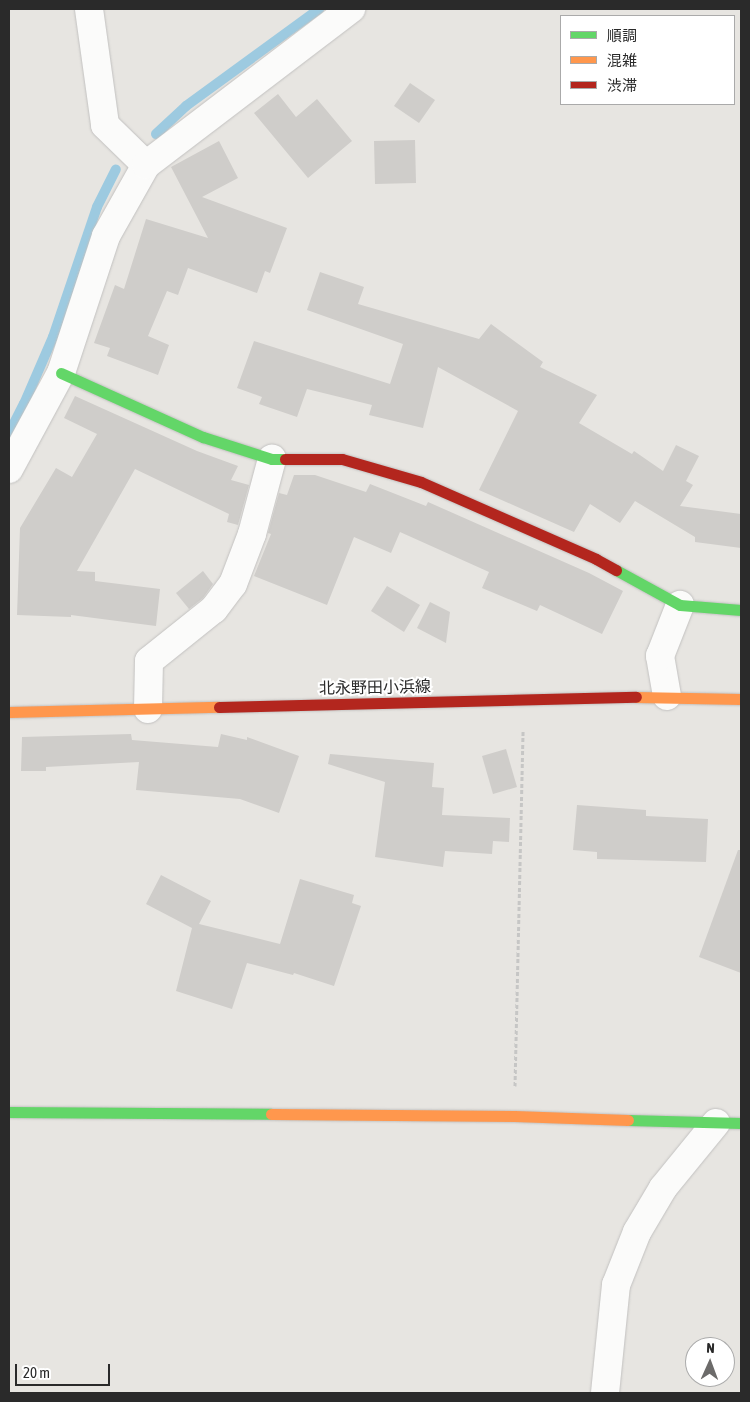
<!DOCTYPE html>
<html>
<head>
<meta charset="utf-8">
<style>
  body { margin:0 }
  #map { position:relative; width:750px; height:1402px; overflow:hidden; background:#e7e5e1; font-family:"Asap Condensed","Noto Sans JP",sans-serif }
  div>[style] { position:absolute }
  [style*='--x'] { left:calc(var(--x)*1px); top:calc(var(--y)*1px); width:calc(var(--w)*1px); rotate:calc(var(--a)*1deg) }
  .stream>* { height:10px; margin:-5px; padding:0 5px; transform-origin:5px; border-radius:5px; background:#9dcae0 }
  .building>* { inset:0; background:#cfcdca }
  .path>* { height:3px; margin-top:-1.5px; transform-origin:0; background:repeating-linear-gradient(90deg,#c6c6c5 0 4px,transparent 0 6.5px) }
  .roads { filter:drop-shadow(0 0 1px #c2c1c0) drop-shadow(0 0 1px #c2c1c0) }
  .street>* { height:28px; margin:-14px; padding:0 14px; transform-origin:14px; border-radius:14px; background:#fbfbfa }
  .fast>* { height:11px; margin:-5.5px; padding:0 5.5px; transform-origin:5.5px; border-radius:5.5px; background:#63d668 }
  .slow>* { height:11px; margin:-5.5px; padding:0 5.5px; transform-origin:5.5px; border-radius:5.5px; background:#ff974d }
  .jam>* { height:11px; margin:-5.5px; padding:0 5.5px; transform-origin:5.5px; border-radius:5.5px; background:#b3261e }
  span { translate:-50% -50%; white-space:nowrap; text-align:center; line-height:1.15; -webkit-text-stroke:4px #fff; paint-order:stroke }
  .street-label { font-size:16px; color:#2a2a2a }
  .frame { position:absolute; inset:0; border:10px solid #2a2a2a; pointer-events:none }
  .legend { position:absolute; left:560px; top:15px; width:175px; height:90px; box-sizing:border-box; background:#fff; border:1px solid #aaa; margin:0; padding:6px 9px; list-style:none; font-size:15px; color:#2a2a2a }
  .legend li { display:flex; align-items:center; gap:10px; height:25px }
  .legend b { width:25px; border:1px solid #aaa }
  .north { position:absolute; left:685px; top:1337px; width:50px; height:50px; box-sizing:border-box; background:#fff; border:1px solid #aaa; border-radius:50%; rotate:2deg; font-size:14px; font-weight:700; line-height:20px; text-align:center; color:#2a2a2a }
  .north::after { content:''; display:block; margin:auto; width:18px; height:22px; background:#6c6b6a; clip-path:polygon(50% 0,100% 100%,50% 72%,0 100%) }
  .scale { position:absolute; left:15px; top:1364px; width:95px; height:22px; box-sizing:border-box; border:2px solid #2a2a2a; border-top:0; padding-left:6px; font-size:15px; line-height:18px; white-space:nowrap; color:#2a2a2a; -webkit-text-stroke:4px #fff; paint-order:stroke }
</style>
</head>
<body>
<div id="map">
  <div class="stream">
    <div style="--x:156;--y:134;--w:41;--a:-43"></div>
    <div style="--x:186;--y:106;--w:165;--a:-36.1"></div>
    <div style="--x:9;--y:433;--w:33;--a:-63"></div>
    <div style="--x:24;--y:404;--w:73;--a:-66.6"></div>
    <div style="--x:53;--y:337;--w:137;--a:-71.3"></div>
    <div style="--x:97;--y:207;--w:42;--a:-63.4"></div>
  </div>
  <div class="building">
    <div style="clip-path:polygon(410px 83px,435px 100px,419px 123px,394px 106px)"></div>
    <div style="clip-path:polygon(278px 94px,296px 117px,317px 99px,352px 141px,308px 178px,254px 113px)"></div>
    <div style="clip-path:polygon(415px 140px,416px 183px,375px 184px,374px 141px)"></div>
    <div style="clip-path:polygon(219px 141px,238px 178px,202px 197px,287px 228px,270px 273px,265px 271px,257px 293px,188px 268px,178px 295px,167px 291px,148px 336px,169px 345px,158px 375px,107px 356px,110px 348px,94px 343px,115px 285px,124px 289px,146px 219px,208px 238px,171px 167px)"></div>
    <div style="clip-path:polygon(320px 272px,364px 287px,358px 304px,479px 339px,491px 324px,543px 362px,540px 367px,597px 395px,579px 423px,632px 454px,634px 451px,663px 471px,676px 445px,699px 456px,686px 481px,693px 485px,680px 506px,741px 514px,741px 548px,695px 542px,695px 537px,635px 501px,620px 523px,590px 504px,574px 532px,479px 490px,518px 411px,438px 367px,423px 428px,369px 415px,372px 405px,307px 389px,297px 417px,259px 404px,262px 397px,237px 388px,254px 341px,390px 384px,403px 344px,307px 310px)"></div>
    <div style="clip-path:polygon(75px 396px,197px 451px,238px 466px,231px 480px,249px 485px,238px 525px,227px 522px,229px 514px,135px 469px,77px 571px,95px 572px,95px 581px,160px 589px,156px 626px,71px 615px,71px 617px,17px 615px,20px 528px,56px 468px,72px 477px,97px 434px,64px 418px)"></div>
    <div style="clip-path:polygon(294px 475px,315px 475px,366px 492px,370px 484px,426px 506px,428px 502px,589px 573px,623px 591px,602px 634px,540px 605px,537px 611px,482px 588px,489px 572px,400px 532px,391px 553px,354px 537px,327px 605px,254px 576px,271px 534px,268px 533px,279px 493px,287px 495px)"></div>
    <div style="clip-path:polygon(203px 571px,213px 584px,203px 598px,189px 609px,176px 593px)"></div>
    <div style="clip-path:polygon(387px 586px,420px 605px,404px 632px,371px 611px)"></div>
    <div style="clip-path:polygon(430px 602px,450px 612px,446px 643px,417px 628px)"></div>
    <div style="clip-path:polygon(131px 734px,132px 740px,218px 747px,221px 734px,247px 740px,247px 737px,299px 756px,279px 813px,240px 799px,136px 790px,139px 762px,46px 767px,46px 771px,21px 771px,22px 737px)"></div>
    <div style="clip-path:polygon(506px 749px,517px 787px,493px 794px,482px 756px)"></div>
    <div style="clip-path:polygon(330px 754px,434px 763px,432px 787px,444px 788px,442px 815px,510px 818px,509px 842px,493px 841px,492px 854px,445px 851px,443px 867px,375px 857px,385px 782px,328px 764px)"></div>
    <div style="clip-path:polygon(577px 805px,646px 810px,646px 816px,708px 819px,706px 862px,597px 859px,597px 852px,573px 850px)"></div>
    <div style="clip-path:polygon(738px 850px,741px 850px,741px 973px,699px 957px)"></div>
    <div style="clip-path:polygon(161px 875px,211px 901px,199px 924px,280px 944px,300px 879px,354px 895px,352px 903px,361px 906px,334px 986px,294px 973px,293px 975px,247px 963px,232px 1009px,176px 991px,192px 928px,146px 904px)"></div>
  </div>
  <div class="path">
    <div style="--x:515;--y:1086;--w:356;--a:-88.7"></div>
  </div>
  <div class="roads">
    <div class="street">
      <div style="--x:89;--y:9;--w:117;--a:82.1"></div>
      <div style="--x:105;--y:125;--w:57;--a:44.3"></div>
      <div style="--x:9;--y:469;--w:109;--a:-61.6"></div>
      <div style="--x:61;--y:373;--w:144;--a:-71.8"></div>
      <div style="--x:106;--y:236;--w:81;--a:-60.6"></div>
      <div style="--x:146;--y:165;--w:258;--a:-37.3"></div>
      <div style="--x:667;--y:696;--w:41;--a:-99.9"></div>
      <div style="--x:660;--y:656;--w:55;--a:-68.6"></div>
      <div style="--x:148;--y:709;--w:48;--a:-88.8"></div>
      <div style="--x:149;--y:661;--w:83;--a:-38.7"></div>
      <div style="--x:214;--y:609;--w:31;--a:-53"></div>
      <div style="--x:233;--y:584;--w:53;--a:-69.2"></div>
      <div style="--x:252;--y:534;--w:78;--a:-75.1"></div>
      <div style="--x:605;--y:1393;--w:109;--a:-84.2"></div>
      <div style="--x:616;--y:1285;--w:57;--a:-68.4"></div>
      <div style="--x:637;--y:1232;--w:51;--a:-59.4"></div>
      <div style="--x:663;--y:1188;--w:84;--a:-50.8"></div>
    </div>
    <div class="fast">
      <div style="--x:61;--y:373;--w:156;--a:24.3"></div>
      <div style="--x:203;--y:437;--w:72;--a:17.7"></div>
      <div style="--x:272;--y:459;--w:13;--a:0"></div>
      <div style="--x:616;--y:570;--w:73;--a:28.7"></div>
      <div style="--x:680;--y:605;--w:61;--a:4.7"></div>
      <div style="--x:9;--y:1112;--w:262;--a:0.4"></div>
      <div style="--x:628;--y:1120;--w:113;--a:1.5"></div>
    </div>
    <div class="slow">
      <div style="--x:636;--y:697;--w:105;--a:1.1"></div>
      <div style="--x:9;--y:712;--w:210;--a:-1.4"></div>
      <div style="--x:271;--y:1114;--w:243;--a:0.5"></div>
      <div style="--x:514;--y:1116;--w:114;--a:2"></div>
    </div>
    <div class="jam">
      <div style="--x:285;--y:459;--w:57;--a:0"></div>
      <div style="--x:342;--y:459;--w:82;--a:16.2"></div>
      <div style="--x:421;--y:482;--w:191;--a:23.7"></div>
      <div style="--x:596;--y:559;--w:23;--a:29"></div>
      <div style="--x:219;--y:707;--w:417;--a:-1.4"></div>
    </div>
  </div>
  <div class="street-label">
    <span style="left:375px;top:687px;rotate:-1deg">北永野田小浜線</span>
  </div>
  <div class="frame"></div>
  <ul class="legend">
  <li><b style="height:6px;background:#63d668"></b>順調</li>
  <li><b style="height:6px;background:#ff974d"></b>混雑</li>
  <li><b style="height:6px;background:#b3261e"></b>渋滞</li>
  </ul>
  <div class="north">N</div>
  <div class="scale">20 m</div>
</div>
</body>
</html>
